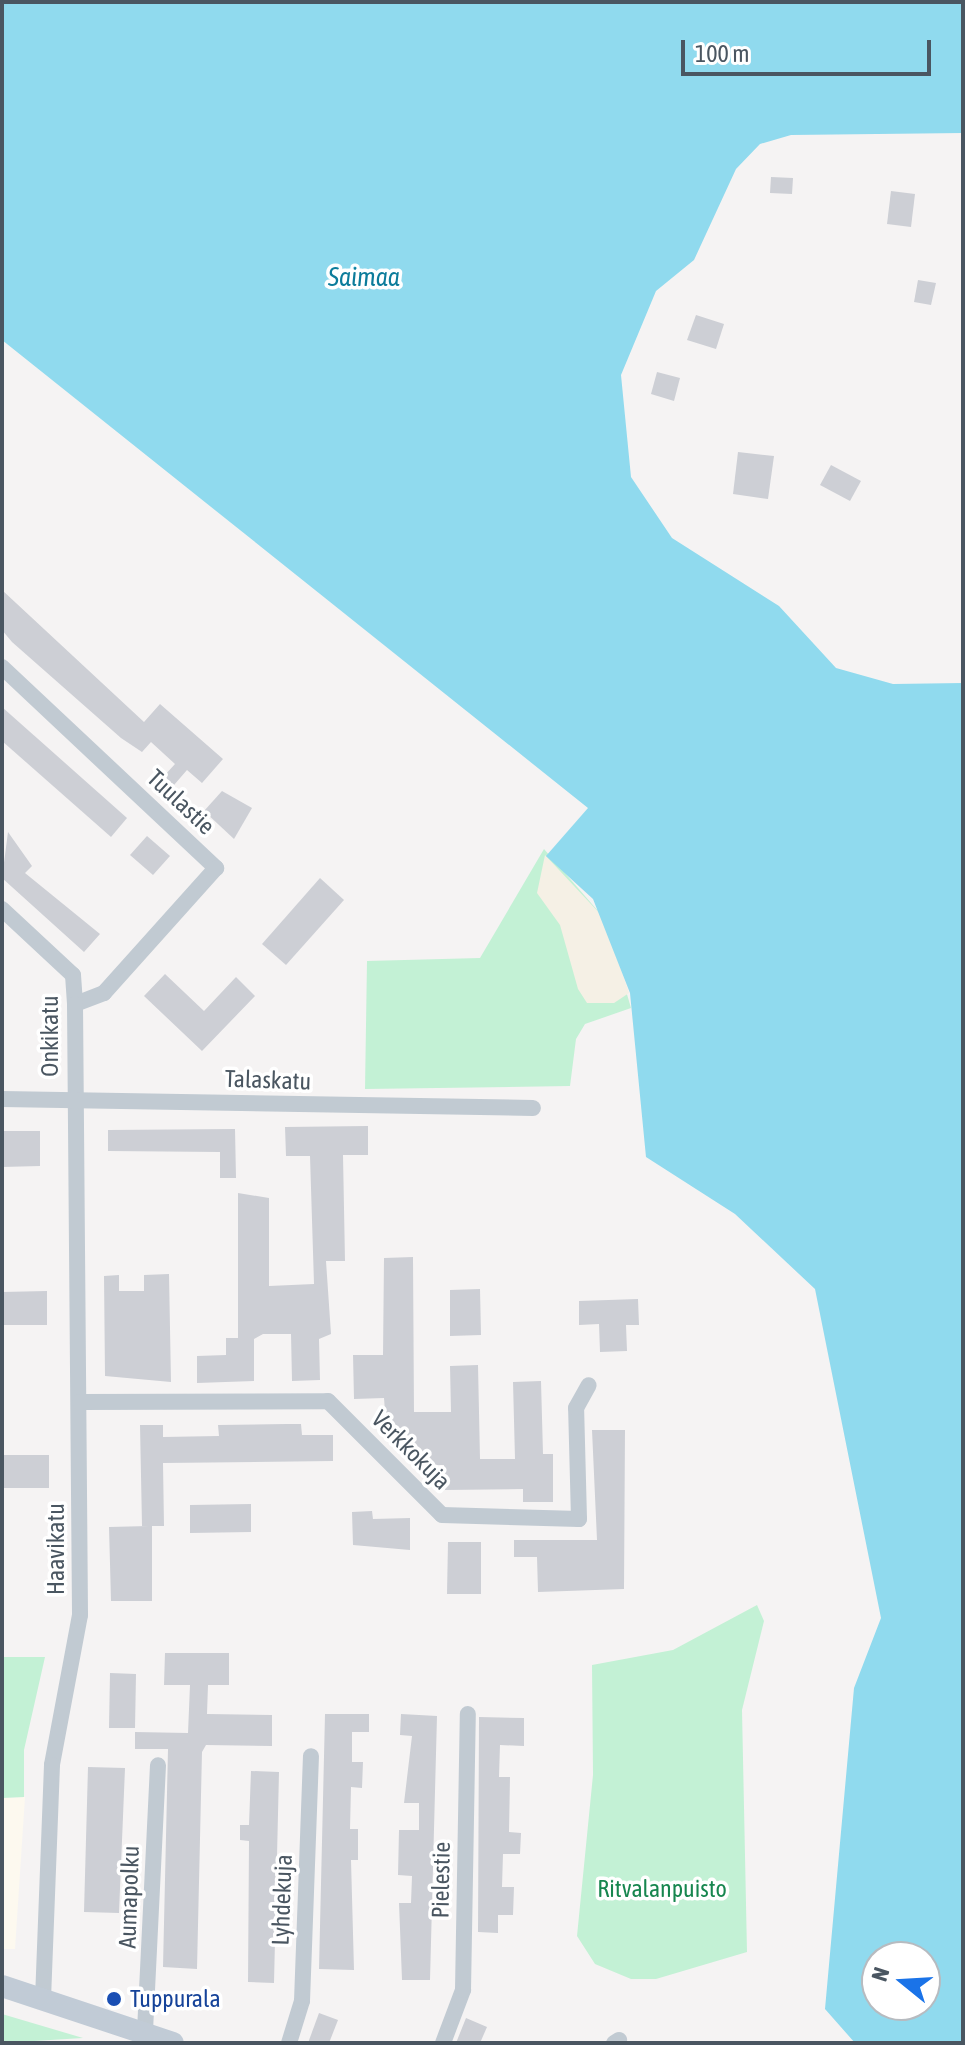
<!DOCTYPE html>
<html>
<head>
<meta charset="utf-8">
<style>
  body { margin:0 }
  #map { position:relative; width:965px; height:2045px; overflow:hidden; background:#f5f3f3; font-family:"Asap Condensed",sans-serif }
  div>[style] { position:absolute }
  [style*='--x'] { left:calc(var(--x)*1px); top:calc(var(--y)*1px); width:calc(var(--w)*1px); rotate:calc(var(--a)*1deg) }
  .commercial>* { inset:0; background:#fdf9ef }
  .green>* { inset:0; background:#c3f1d5 }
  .sand>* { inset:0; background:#f5f0e5 }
  .water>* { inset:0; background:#90daee }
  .building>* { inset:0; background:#cdcfd5 }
  .street>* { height:16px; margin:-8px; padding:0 8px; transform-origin:8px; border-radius:8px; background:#c1cad2 }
  .secondary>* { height:22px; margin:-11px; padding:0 11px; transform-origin:11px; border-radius:11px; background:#c1cbd6 }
  .dots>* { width:22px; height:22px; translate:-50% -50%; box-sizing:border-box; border:4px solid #fff; border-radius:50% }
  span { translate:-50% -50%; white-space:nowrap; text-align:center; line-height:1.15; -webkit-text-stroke:7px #fff; paint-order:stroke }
  .street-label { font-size:24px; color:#4a5661 }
  .park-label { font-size:24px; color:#17864f }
  .transit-label { font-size:24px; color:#164399 }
  .left { translate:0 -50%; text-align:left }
  .water-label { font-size:26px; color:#0c7c9b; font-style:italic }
  .frame { position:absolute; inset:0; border:4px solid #4a5661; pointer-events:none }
  .north { position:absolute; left:861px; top:1941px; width:80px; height:80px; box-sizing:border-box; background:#fff; border:2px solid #b7bbc0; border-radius:50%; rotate:288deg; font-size:22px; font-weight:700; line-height:32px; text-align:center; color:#4a5661 }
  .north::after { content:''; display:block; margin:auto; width:28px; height:36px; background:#1a73e8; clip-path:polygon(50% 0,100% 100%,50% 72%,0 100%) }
  .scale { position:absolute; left:681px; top:40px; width:250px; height:36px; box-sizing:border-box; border:4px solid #4a5661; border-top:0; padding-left:10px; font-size:24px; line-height:28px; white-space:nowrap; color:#4a5661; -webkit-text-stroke:6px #fff; paint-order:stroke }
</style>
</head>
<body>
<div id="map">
  <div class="commercial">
    <div style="clip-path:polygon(25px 1797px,15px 1949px,2px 1949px,2px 1798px)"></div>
  </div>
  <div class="green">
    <div style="clip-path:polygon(544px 849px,605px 919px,631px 1008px,585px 1024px,576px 1039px,570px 1086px,365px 1089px,367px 961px,480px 958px)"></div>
    <div style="clip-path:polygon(757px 1605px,764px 1621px,742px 1710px,747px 1952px,656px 1979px,631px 1979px,595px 1964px,577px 1936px,593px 1775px,592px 1665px,673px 1650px)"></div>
    <div style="clip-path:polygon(2px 1657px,45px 1657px,24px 1750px,24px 1797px,2px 1798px)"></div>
    <div style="clip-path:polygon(2px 2014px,83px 2038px,2px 2043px)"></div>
  </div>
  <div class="sand">
    <div style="clip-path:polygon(545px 855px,604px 918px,629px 993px,614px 1003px,587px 1003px,578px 989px,560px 925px,537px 893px)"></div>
  </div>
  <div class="water">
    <div style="clip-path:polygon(evenodd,2px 2px,963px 2px,963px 133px,791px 135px,760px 144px,736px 169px,694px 260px,656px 291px,621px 375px,631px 477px,672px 538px,779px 606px,836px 668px,893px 684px,963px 683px,963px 2043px,855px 2043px,825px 2009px,854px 1688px,881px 1618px,815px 1289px,735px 1214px,646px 1157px,630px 993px,593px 899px,546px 856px,588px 808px,2px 340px,2px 2px,877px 1957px,925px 1957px,925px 2005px,877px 2005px,877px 1957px)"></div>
  </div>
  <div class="building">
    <div style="clip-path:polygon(771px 177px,793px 178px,792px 194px,770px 193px)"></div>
    <div style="clip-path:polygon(891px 191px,915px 194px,911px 227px,887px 224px)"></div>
    <div style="clip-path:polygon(918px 280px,936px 283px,931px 305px,914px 302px)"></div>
    <div style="clip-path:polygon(696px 315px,724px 324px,716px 349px,687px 340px)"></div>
    <div style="clip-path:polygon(657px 372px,680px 378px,674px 401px,651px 394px)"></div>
    <div style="clip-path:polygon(738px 452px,774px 456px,768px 499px,733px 494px)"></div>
    <div style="clip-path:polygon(831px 465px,861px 481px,850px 501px,820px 485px)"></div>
    <div style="clip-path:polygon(2px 590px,144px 722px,160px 704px,223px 759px,202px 783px,187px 770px,174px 785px,164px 776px,175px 764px,151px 742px,142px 752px,121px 738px,12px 642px,2px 630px)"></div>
    <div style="clip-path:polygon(2px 707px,127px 818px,111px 837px,2px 741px)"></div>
    <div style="clip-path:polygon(222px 791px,252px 808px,234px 839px,204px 811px)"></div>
    <div style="clip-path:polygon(8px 832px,32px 866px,25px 873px,100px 934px,84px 952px,2px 878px)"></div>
    <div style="clip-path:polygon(147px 836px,170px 856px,153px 875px,130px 855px)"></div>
    <div style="clip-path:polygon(320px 878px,344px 900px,286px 965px,262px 944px)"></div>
    <div style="clip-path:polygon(165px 974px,204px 1011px,236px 977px,255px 996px,202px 1051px,144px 996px)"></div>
    <div style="clip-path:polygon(368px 1126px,368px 1155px,343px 1155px,345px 1261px,326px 1261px,331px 1334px,319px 1339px,320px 1380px,292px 1381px,291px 1334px,263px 1334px,254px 1339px,254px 1381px,197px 1383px,197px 1356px,226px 1355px,226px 1338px,238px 1338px,238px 1193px,269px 1198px,269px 1286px,314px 1284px,310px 1156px,286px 1156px,285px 1127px)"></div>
    <div style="clip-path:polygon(235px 1129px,236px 1178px,220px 1178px,220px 1152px,108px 1151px,108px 1130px)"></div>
    <div style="clip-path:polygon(2px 1131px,40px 1131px,40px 1166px,2px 1167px)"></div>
    <div style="clip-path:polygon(413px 1257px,414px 1412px,451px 1412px,450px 1366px,478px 1365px,480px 1459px,515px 1459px,513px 1382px,541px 1381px,543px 1454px,553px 1454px,553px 1502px,523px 1502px,523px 1489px,445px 1490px,444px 1465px,413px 1465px,413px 1437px,387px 1438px,384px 1398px,354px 1399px,353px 1355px,383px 1355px,384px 1258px)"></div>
    <div style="clip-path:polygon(169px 1274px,171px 1382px,105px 1376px,104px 1276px,119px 1275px,119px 1291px,144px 1291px,144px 1275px)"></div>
    <div style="clip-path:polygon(480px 1289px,481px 1335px,450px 1336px,450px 1290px)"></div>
    <div style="clip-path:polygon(47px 1291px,47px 1325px,2px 1325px,2px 1292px)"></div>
    <div style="clip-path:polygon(638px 1299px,639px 1325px,626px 1325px,627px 1351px,600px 1352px,599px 1324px,579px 1325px,579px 1301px)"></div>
    <div style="clip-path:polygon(287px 1424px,301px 1424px,302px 1435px,333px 1435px,333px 1461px,163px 1463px,164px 1526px,152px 1526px,152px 1601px,111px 1601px,109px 1527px,149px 1526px,142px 1526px,140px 1425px,163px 1425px,163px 1437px,219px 1436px,218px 1425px)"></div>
    <div style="clip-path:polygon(592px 1430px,625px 1430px,624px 1589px,538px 1592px,537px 1557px,514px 1557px,514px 1540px,597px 1540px)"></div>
    <div style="clip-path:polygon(2px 1455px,49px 1455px,49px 1488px,2px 1488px)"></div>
    <div style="clip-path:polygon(251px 1504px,251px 1532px,190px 1533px,190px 1505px)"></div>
    <div style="clip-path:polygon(372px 1511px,373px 1519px,410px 1518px,410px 1550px,353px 1545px,352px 1512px)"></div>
    <div style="clip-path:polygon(448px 1542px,481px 1542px,481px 1594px,447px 1594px)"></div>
    <div style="clip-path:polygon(165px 1653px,229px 1653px,229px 1685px,208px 1685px,207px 1714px,272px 1715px,272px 1746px,206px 1745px,202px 1752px,197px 1969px,163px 1967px,168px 1749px,135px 1749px,135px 1732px,188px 1733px,190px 1685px,164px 1685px)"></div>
    <div style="clip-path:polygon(110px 1673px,136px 1674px,135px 1728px,109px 1728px)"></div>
    <div style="clip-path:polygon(325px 1714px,369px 1714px,369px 1732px,352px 1732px,352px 1762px,363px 1762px,362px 1788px,351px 1787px,350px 1829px,358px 1829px,358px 1860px,351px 1860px,354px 1970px,319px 1969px)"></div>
    <div style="clip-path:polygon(401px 1714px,437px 1716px,430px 1980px,402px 1980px,399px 1903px,411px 1903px,412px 1876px,398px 1875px,399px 1830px,419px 1830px,419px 1803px,404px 1803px,412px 1736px,400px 1735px)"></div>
    <div style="clip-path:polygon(479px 1717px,524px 1718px,524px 1746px,500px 1745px,499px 1777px,510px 1777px,509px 1832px,521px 1833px,520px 1854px,503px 1854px,502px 1887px,514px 1887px,513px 1915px,498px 1915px,498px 1933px,478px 1932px)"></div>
    <div style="clip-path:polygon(88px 1767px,125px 1768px,119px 1913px,84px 1912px)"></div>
    <div style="clip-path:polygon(251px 1771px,279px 1772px,274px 1983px,248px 1982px,249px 1841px,240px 1840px,240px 1825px,249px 1825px)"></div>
    <div style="clip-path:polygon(319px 2013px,338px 2020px,329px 2043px,308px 2043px)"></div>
    <div style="clip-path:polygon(466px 2018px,487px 2027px,480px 2043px,456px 2043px)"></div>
  </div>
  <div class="street">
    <div style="--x:2;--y:667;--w:294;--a:43.2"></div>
    <div style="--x:216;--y:868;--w:168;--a:131.9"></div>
    <div style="--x:104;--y:993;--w:31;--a:159"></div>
    <div style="--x:2;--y:909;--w:97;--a:42.9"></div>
    <div style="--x:73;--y:975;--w:29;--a:86"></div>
    <div style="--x:75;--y:1004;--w:611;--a:89.53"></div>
    <div style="--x:80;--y:1615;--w:153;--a:100.6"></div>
    <div style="--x:52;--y:1765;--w:231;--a:92.2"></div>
    <div style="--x:2;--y:1099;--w:531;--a:0.97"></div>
    <div style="--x:80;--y:1402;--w:248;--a:-0.2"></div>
    <div style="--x:328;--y:1401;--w:161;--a:45"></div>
    <div style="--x:442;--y:1515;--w:137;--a:1.7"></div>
    <div style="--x:579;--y:1519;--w:111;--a:-91.5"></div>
    <div style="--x:576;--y:1408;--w:26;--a:-61"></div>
    <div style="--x:145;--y:2031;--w:266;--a:-87.2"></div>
    <div style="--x:289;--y:2043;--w:44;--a:-72.8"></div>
    <div style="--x:302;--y:2001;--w:245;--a:-87.9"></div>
    <div style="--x:443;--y:2043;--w:57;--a:-69.3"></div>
    <div style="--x:463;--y:1990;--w:276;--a:-89"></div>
    <div style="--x:614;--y:2043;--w:6;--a:-31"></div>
  </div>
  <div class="secondary">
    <div style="--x:2;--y:1986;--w:180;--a:18.4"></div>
  </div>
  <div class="dots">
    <div style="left:114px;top:1999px;background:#1a4fb4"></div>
  </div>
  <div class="street-label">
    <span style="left:181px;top:802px;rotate:43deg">Tuulastie</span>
    <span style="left:50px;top:1036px;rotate:-90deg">Onkikatu</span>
    <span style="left:268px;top:1080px;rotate:2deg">Talaskatu</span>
    <span style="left:411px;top:1450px;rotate:45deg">Verkkokuja</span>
    <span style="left:56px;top:1549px;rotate:-90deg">Haavikatu</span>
    <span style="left:441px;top:1880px;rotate:-89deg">Pielestie</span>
    <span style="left:129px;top:1897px;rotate:-88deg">Aumapolku</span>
    <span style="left:282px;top:1900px;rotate:-88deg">Lyhdekuja</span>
  </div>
  <div class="park-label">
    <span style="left:662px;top:1889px">Ritvalanpuisto</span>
  </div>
  <div class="transit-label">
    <span class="left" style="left:130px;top:1999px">Tuppurala</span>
  </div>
  <div class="water-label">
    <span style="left:364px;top:278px">Saimaa</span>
  </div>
  <div class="frame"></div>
  <div class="north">N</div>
  <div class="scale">100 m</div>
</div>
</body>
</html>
